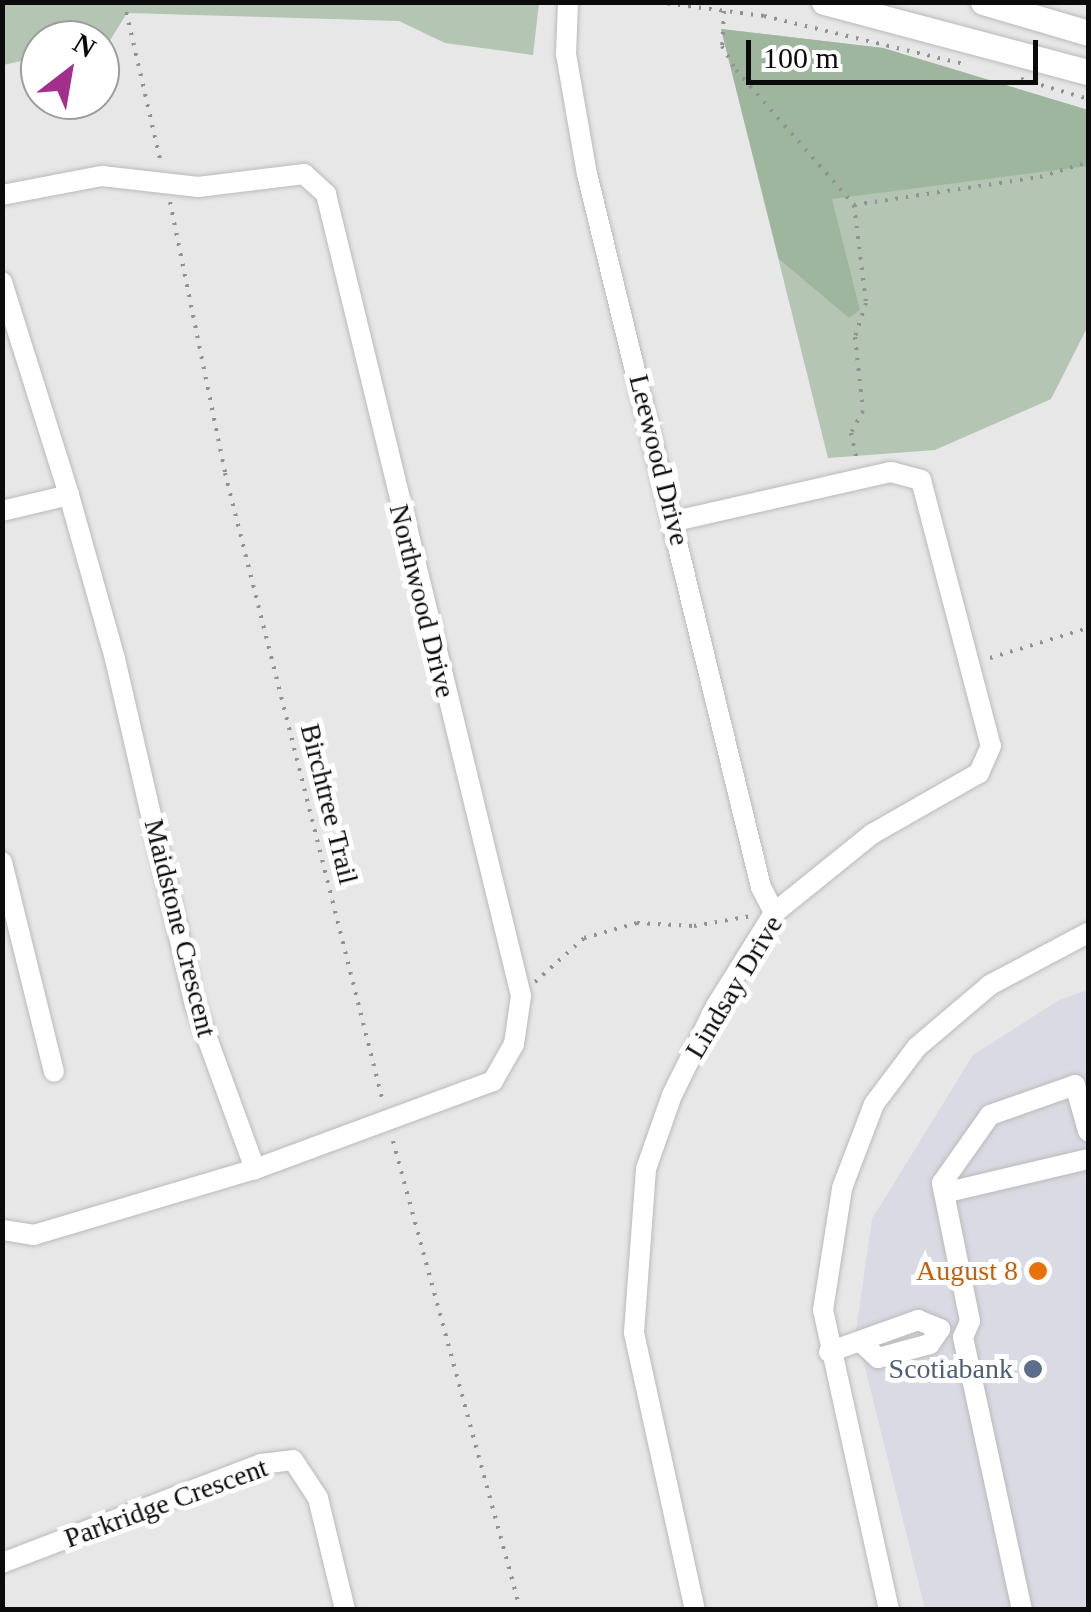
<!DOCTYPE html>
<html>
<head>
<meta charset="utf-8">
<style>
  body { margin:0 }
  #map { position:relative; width:1091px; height:1612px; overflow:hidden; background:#e7e7e8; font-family:Georgia,serif }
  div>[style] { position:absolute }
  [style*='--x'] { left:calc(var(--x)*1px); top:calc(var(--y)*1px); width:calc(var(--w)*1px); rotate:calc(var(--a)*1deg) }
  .built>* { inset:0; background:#d9dae3 }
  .green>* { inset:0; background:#b4c5b3 }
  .forest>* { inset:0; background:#9fb69e }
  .path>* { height:4px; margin-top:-2px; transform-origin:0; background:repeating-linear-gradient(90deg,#929293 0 2.5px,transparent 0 10.5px) }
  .roads { filter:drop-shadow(0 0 2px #bababc) drop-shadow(0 0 2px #bababc) }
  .minor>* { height:20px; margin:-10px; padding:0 10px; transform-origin:10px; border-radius:10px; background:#fff }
  .major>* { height:25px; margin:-12.5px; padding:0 12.5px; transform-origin:12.5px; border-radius:12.5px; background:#fff }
  .dots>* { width:28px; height:28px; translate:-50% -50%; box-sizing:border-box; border:5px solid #fff; border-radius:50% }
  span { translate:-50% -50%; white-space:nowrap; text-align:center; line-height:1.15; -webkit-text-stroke:10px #fff; paint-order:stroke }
  .street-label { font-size:28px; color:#0b0b0c }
  .food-label { font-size:28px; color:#c56008 }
  .right { translate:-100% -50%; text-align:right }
  .service-label { font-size:28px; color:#4e5e75 }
  .frame { position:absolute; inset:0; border:5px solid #0b0b0c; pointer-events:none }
  .north { position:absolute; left:20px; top:20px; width:100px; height:100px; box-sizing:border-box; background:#fff; border:2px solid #9d9d9e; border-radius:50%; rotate:31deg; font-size:28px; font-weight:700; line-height:40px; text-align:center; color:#0b0b0c }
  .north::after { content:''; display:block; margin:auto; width:35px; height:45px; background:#a12f8b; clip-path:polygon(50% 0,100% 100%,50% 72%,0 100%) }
  .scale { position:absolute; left:746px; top:40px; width:292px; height:45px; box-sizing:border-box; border:5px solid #0b0b0c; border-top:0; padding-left:12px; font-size:30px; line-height:35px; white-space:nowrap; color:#0b0b0c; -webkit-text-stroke:8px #fff; paint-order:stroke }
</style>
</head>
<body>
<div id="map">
  <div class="built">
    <div style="clip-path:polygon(1088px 990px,1088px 1609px,925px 1609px,856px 1331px,872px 1219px,973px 1055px,1059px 1000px)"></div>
  </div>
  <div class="green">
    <div style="clip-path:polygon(2px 3px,3px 2px,539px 3px,533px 55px,445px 43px,399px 21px,127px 13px,109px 42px,40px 40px,40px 57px,3px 65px)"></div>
    <div style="clip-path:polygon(721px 29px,883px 48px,1088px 110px,1088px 326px,1051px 399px,935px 450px,828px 458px)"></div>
  </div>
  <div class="forest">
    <div style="clip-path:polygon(721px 29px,883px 48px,1088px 110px,1088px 166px,832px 199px,860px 310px,849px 318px,779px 259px)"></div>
  </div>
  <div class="path">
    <div style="--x:124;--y:2;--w:165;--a:77.1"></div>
    <div style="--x:657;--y:2;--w:108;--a:7.5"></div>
    <div style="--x:764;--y:16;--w:206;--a:13.5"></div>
    <div style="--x:724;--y:11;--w:35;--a:93"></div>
    <div style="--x:722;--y:46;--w:28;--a:60"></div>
    <div style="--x:736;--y:70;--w:179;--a:48.8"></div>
    <div style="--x:854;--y:205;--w:99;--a:83"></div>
    <div style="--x:866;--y:303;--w:36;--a:108"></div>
    <div style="--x:855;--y:337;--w:74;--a:83.8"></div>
    <div style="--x:863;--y:411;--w:25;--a:119"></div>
    <div style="--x:851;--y:433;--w:29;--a:78"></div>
    <div style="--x:1021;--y:79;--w:70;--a:16.6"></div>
    <div style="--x:170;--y:202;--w:277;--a:78.5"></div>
    <div style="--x:225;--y:473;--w:649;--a:75.9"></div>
    <div style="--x:854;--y:205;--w:188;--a:-8.6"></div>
    <div style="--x:1040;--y:177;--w:50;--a:-17.4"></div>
    <div style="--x:990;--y:658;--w:102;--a:-17"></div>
    <div style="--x:535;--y:982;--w:66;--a:-41.9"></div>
    <div style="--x:584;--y:938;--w:55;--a:-15.8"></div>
    <div style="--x:637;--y:923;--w:57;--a:3"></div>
    <div style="--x:694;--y:926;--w:58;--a:-10"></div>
    <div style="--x:393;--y:1141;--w:486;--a:74.8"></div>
  </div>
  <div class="roads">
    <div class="minor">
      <div style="--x:568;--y:2;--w:52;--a:92.2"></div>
      <div style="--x:566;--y:54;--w:122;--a:80.1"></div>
      <div style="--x:587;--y:174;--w:734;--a:76.29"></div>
      <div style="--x:761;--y:887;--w:29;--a:63"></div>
      <div style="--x:2;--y:195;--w:102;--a:-10.8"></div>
      <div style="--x:102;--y:176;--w:97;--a:6.5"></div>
      <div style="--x:198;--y:187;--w:107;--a:-7"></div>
      <div style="--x:304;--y:174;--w:30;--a:42"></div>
      <div style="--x:326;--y:194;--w:825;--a:76.33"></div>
      <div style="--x:521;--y:996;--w:49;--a:98.3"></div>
      <div style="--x:514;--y:1044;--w:43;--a:119.6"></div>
      <div style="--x:493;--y:1081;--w:254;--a:159.7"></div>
      <div style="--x:2;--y:282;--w:223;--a:72.5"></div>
      <div style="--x:2;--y:511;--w:69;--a:-13.4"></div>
      <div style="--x:69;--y:495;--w:170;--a:74.3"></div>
      <div style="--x:115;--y:659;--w:355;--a:77"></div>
      <div style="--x:195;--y:1005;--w:175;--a:69.9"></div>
      <div style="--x:255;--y:1169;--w:231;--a:163.4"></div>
      <div style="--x:34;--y:1235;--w:32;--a:-171"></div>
      <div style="--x:675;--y:521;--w:221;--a:-12.8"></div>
      <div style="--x:891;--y:472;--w:31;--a:15"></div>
      <div style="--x:921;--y:480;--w:275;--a:75.3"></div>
      <div style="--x:991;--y:746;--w:30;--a:114"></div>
      <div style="--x:979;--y:773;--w:123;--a:150.3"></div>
      <div style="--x:872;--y:834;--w:126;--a:141.1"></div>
      <div style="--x:774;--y:913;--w:110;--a:121.9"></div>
      <div style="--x:716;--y:1006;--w:99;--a:116.3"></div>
      <div style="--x:672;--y:1095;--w:78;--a:109.4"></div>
      <div style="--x:646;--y:1169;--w:164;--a:94.2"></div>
      <div style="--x:634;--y:1333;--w:284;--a:77.6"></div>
      <div style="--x:2;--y:862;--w:216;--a:76.1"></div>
      <div style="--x:944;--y:1193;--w:148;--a:-13.3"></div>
      <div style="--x:829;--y:1352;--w:95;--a:-19.8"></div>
      <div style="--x:918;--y:1320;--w:24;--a:22"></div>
      <div style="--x:940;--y:1329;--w:18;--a:124"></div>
      <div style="--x:930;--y:1344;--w:54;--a:164.9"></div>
      <div style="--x:878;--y:1358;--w:19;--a:-137"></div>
      <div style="--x:2;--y:1563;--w:277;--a:-20.9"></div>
      <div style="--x:261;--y:1464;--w:32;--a:-7"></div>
      <div style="--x:293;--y:1460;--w:45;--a:56.7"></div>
      <div style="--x:318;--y:1498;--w:115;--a:76.4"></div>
      <div style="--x:889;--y:1610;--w:307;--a:-102.4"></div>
      <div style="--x:823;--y:1310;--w:123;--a:-81.1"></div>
      <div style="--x:842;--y:1188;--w:90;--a:-69.1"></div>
      <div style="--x:874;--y:1104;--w:71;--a:-53"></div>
      <div style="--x:917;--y:1047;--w:96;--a:-40.3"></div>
      <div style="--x:990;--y:985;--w:111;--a:-28"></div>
      <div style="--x:1022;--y:1610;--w:279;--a:-102.2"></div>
      <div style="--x:963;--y:1337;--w:17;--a:-66"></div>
      <div style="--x:970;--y:1321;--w:141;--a:-101.5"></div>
      <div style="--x:942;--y:1183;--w:83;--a:-54.8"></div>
      <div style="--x:990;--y:1115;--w:90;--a:-19.4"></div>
      <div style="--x:1075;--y:1085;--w:48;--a:74.2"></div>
    </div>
    <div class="major">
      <div style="--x:824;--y:2;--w:273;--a:14.9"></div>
      <div style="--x:983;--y:2;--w:109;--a:16.4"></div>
    </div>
  </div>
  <div class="dots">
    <div style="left:1038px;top:1271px;background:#e8710a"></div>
    <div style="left:1033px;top:1369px;background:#5c6f8a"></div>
  </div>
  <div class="street-label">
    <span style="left:659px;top:460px;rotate:76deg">Leewood Drive</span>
    <span style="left:422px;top:601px;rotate:76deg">Northwood Drive</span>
    <span style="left:329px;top:804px;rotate:76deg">Birchtree Trail</span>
    <span style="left:180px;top:928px;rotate:76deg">Maidstone Crescent</span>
    <span style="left:734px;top:987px;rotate:-59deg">Lindsay Drive</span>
    <span style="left:166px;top:1503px;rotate:-20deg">Parkridge Crescent</span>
  </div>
  <div class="food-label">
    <span class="right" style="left:1018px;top:1271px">August 8</span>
  </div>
  <div class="service-label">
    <span class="right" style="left:1013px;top:1369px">Scotiabank</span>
  </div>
  <div class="frame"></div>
  <div class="north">N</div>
  <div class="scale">100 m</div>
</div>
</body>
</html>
